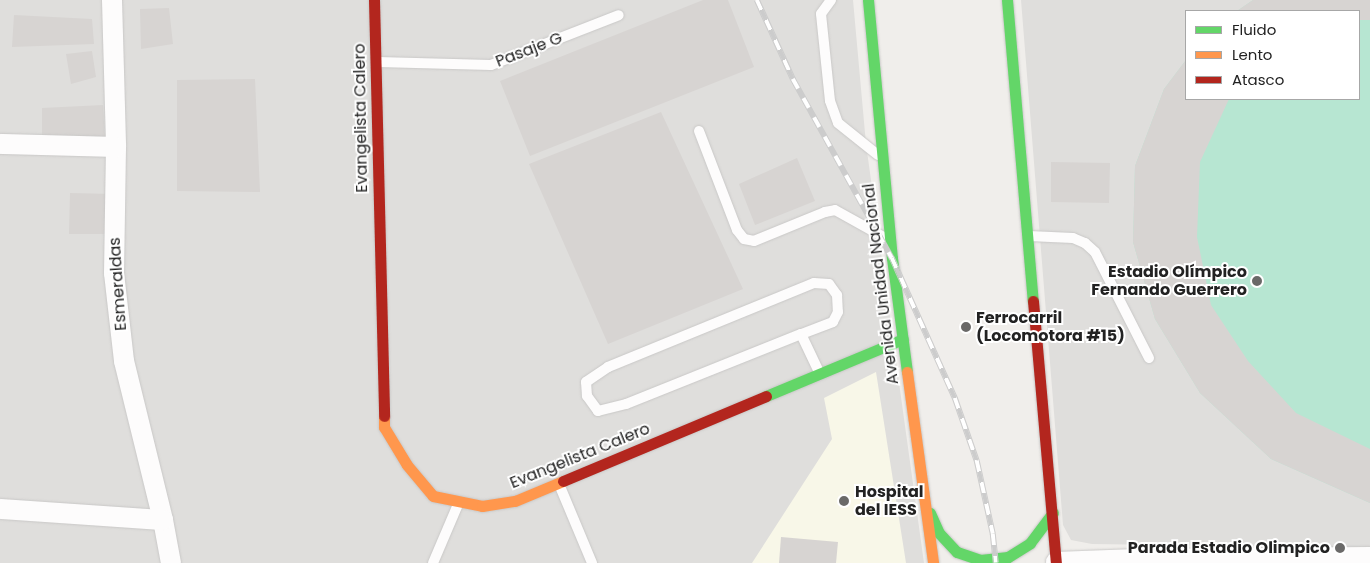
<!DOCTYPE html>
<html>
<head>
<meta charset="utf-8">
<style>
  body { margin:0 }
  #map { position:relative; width:1370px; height:563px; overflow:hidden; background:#f0eeeb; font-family:Poppins,sans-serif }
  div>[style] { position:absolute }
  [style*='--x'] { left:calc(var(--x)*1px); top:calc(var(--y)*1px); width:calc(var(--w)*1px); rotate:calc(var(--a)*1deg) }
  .residential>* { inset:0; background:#dfdedc }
  .education>* { inset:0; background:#f8f7e8 }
  .pitch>* { inset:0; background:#b7e6d2 }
  .building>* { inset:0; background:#d7d4d2 }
  .roads { filter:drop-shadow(0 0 1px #c9c8c7) drop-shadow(0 0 1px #c9c8c7) }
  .lane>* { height:10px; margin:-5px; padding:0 5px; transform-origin:5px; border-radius:5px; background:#fdfcfc }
  .street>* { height:20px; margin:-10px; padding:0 10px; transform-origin:10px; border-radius:10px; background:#fdfcfc }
  .fast>* { height:11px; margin:-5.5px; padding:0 5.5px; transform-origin:5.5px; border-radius:5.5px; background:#63d668 }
  .slow>* { height:11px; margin:-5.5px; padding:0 5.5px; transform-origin:5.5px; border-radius:5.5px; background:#ff974d }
  .jam>* { height:11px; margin:-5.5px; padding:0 5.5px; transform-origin:5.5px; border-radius:5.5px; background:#b3261e }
  .rail>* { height:5.5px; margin-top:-2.75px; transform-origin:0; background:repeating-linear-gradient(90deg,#fff 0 11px,#ccc 0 22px); box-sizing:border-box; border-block:1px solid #ccc }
  .dots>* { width:14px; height:14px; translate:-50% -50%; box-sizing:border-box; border:2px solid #fff; border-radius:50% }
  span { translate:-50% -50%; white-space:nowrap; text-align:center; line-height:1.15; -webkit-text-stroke:4px #fff; paint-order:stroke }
  .street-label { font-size:16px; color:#222 }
  .poi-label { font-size:16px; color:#222; font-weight:700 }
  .right { translate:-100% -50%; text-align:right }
  .left { translate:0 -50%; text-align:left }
  .legend { position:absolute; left:1185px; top:10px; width:175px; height:90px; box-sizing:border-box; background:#fff; border:1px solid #a7a7a7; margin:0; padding:6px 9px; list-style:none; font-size:15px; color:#222 }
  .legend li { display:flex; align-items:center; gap:10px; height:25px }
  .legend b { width:25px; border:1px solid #a7a7a7 }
</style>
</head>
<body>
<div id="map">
  <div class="residential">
    <div style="clip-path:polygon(0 0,853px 0,866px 144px,924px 563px,0 563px)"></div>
    <div style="clip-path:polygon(evenodd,1021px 0,1370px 0,1370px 548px,1092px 544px,1071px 540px,1063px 525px,1021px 0,1186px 11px,1359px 11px,1359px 99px,1186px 99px,1186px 11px)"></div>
  </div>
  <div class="education">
    <div style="clip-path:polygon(876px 372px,906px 563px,752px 563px,832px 439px,824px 398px)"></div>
  </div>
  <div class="pitch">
    <div style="clip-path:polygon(1253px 0,1370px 0,1370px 503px,1271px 459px,1200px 393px,1155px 319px,1133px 242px,1135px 166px,1164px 89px,1186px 60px,1186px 99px,1359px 99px,1359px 11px,1237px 11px)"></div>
  </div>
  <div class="building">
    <div style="clip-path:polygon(703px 0,728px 0,754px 67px,530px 156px,500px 81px)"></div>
    <div style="clip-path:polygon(1253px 0,1370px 0,1370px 20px,1359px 20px,1359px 11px,1237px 11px)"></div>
    <div style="clip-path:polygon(169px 8px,173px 44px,141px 49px,140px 9px)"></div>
    <div style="clip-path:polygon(14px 15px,92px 19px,94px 44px,12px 47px)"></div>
    <div style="clip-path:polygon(92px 51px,96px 77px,71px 84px,66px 54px)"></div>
    <div style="clip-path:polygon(1186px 60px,1186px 99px,1229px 99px,1200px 162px,1197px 237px,1211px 305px,1248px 361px,1296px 413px,1370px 449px,1370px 503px,1271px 459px,1200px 393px,1155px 319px,1133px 242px,1135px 166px,1164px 89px)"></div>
    <div style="clip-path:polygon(255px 79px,260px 192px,177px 191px,177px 80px)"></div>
    <div style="clip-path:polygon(103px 105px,105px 139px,42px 139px,42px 108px)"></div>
    <div style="clip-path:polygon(661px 112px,743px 289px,608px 344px,529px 164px)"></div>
    <div style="clip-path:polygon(797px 158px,815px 201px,755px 225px,739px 184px)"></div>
    <div style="clip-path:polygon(1051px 162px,1110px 163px,1109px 203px,1051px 202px)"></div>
    <div style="clip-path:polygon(70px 193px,113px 194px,113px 234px,69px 234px)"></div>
    <div style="clip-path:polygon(781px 537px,838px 542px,836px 563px,779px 563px)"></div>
  </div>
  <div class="roads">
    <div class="lane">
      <div style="--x:831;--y:0;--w:17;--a:126"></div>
      <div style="--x:821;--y:14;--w:87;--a:84.1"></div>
      <div style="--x:830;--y:101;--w:23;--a:70"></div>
      <div style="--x:838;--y:123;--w:51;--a:38.7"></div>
      <div style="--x:378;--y:62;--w:113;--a:1.5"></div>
      <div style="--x:491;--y:65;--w:137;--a:-21.3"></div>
      <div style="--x:699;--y:131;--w:106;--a:69"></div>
      <div style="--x:737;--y:230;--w:11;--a:52"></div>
      <div style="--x:744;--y:239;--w:10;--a:11"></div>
      <div style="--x:754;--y:241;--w:77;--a:-22.2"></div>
      <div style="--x:825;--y:212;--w:10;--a:-11"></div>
      <div style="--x:835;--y:210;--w:60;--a:29.1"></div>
      <div style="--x:1029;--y:236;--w:44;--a:2.6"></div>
      <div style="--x:1073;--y:238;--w:13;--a:23"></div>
      <div style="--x:1085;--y:243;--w:13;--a:42"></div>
      <div style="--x:1095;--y:252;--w:119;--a:63"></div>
      <div style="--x:801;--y:334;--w:188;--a:158.2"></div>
      <div style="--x:626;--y:404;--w:29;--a:166"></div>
      <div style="--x:598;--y:411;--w:19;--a:-126"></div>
      <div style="--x:587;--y:396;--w:14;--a:-94"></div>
      <div style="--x:586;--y:382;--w:27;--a:-34"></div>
      <div style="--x:608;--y:367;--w:222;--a:-22.2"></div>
      <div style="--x:814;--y:283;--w:15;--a:4"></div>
      <div style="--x:829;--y:284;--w:14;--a:54"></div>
      <div style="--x:837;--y:295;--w:17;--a:87"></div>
      <div style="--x:838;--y:312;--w:11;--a:117"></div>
      <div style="--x:833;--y:322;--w:34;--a:159"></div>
      <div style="--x:801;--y:334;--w:44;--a:64.6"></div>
      <div style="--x:559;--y:484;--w:86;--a:67.3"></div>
      <div style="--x:433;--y:563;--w:66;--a:-66.9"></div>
    </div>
    <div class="street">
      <div style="--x:112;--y:0;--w:147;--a:88.4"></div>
      <div style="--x:116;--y:147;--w:126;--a:90.9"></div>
      <div style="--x:114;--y:273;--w:89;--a:83.5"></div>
      <div style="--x:124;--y:361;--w:164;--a:76.2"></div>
      <div style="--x:163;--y:520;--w:44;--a:79.5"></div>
      <div style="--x:0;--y:144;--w:116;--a:1.5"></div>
      <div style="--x:0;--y:509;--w:163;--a:3.9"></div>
      <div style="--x:1056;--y:562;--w:80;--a:-2.1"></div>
      <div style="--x:1136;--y:559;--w:234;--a:-0.5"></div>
    </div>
    <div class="fast">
      <div style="--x:868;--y:0;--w:259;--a:84.7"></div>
      <div style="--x:892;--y:258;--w:115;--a:82.5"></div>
      <div style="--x:1007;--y:0;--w:302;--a:85.1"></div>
      <div style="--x:766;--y:396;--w:148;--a:-22.6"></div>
      <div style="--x:930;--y:513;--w:22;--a:66"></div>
      <div style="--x:939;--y:533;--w:26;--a:47"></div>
      <div style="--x:957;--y:552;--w:24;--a:19"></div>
      <div style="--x:980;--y:560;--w:28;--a:-6"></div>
      <div style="--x:1008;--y:557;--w:26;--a:-32"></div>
      <div style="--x:1030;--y:543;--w:38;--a:-53"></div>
    </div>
    <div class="slow">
      <div style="--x:907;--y:372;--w:193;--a:82.2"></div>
      <div style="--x:384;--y:416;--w:11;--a:90"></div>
      <div style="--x:384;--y:427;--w:44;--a:58.8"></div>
      <div style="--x:407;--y:465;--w:40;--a:50"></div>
      <div style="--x:433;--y:496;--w:50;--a:11.5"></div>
      <div style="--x:482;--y:506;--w:33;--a:-9"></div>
      <div style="--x:515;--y:501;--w:52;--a:-22.6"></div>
    </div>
    <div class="jam">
      <div style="--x:374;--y:0;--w:416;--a:88.6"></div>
      <div style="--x:1033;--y:301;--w:263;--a:85"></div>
      <div style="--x:563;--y:481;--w:220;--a:-22.7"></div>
    </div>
  </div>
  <div class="rail">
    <div style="--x:757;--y:0;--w:87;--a:65.5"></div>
    <div style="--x:793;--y:79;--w:205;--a:61.1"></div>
    <div style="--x:892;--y:258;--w:154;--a:65.8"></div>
    <div style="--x:955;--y:398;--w:67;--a:70.8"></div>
    <div style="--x:977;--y:461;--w:75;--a:77.6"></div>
    <div style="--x:993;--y:534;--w:29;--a:84"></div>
  </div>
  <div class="dots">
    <div style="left:1257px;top:281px;background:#6a6968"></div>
    <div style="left:966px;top:327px;background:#6a6968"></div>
    <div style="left:844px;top:501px;background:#6a6968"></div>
    <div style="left:1340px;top:548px;background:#6a6968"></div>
  </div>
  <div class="street-label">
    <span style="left:529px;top:50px;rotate:-21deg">Pasaje G</span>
    <span style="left:361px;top:118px;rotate:-91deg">Evangelista Calero</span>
    <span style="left:118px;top:284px;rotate:-94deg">Esmeraldas</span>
    <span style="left:881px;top:284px;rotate:-97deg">Avenida Unidad Nacional</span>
    <span style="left:580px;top:456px;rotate:-22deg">Evangelista Calero</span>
  </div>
  <div class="poi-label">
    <span class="right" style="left:1247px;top:281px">Estadio Olímpico<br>Fernando Guerrero</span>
    <span class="left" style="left:976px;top:327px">Ferrocarril<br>(Locomotora #15)</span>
    <span class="left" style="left:855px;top:501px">Hospital<br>del IESS</span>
    <span class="right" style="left:1330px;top:548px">Parada Estadio Olimpico</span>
  </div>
  <ul class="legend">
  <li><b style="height:6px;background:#63d668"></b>Fluido</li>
  <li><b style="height:6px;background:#ff974d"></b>Lento</li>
  <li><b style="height:6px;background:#b3261e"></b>Atasco</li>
  </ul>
</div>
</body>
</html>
